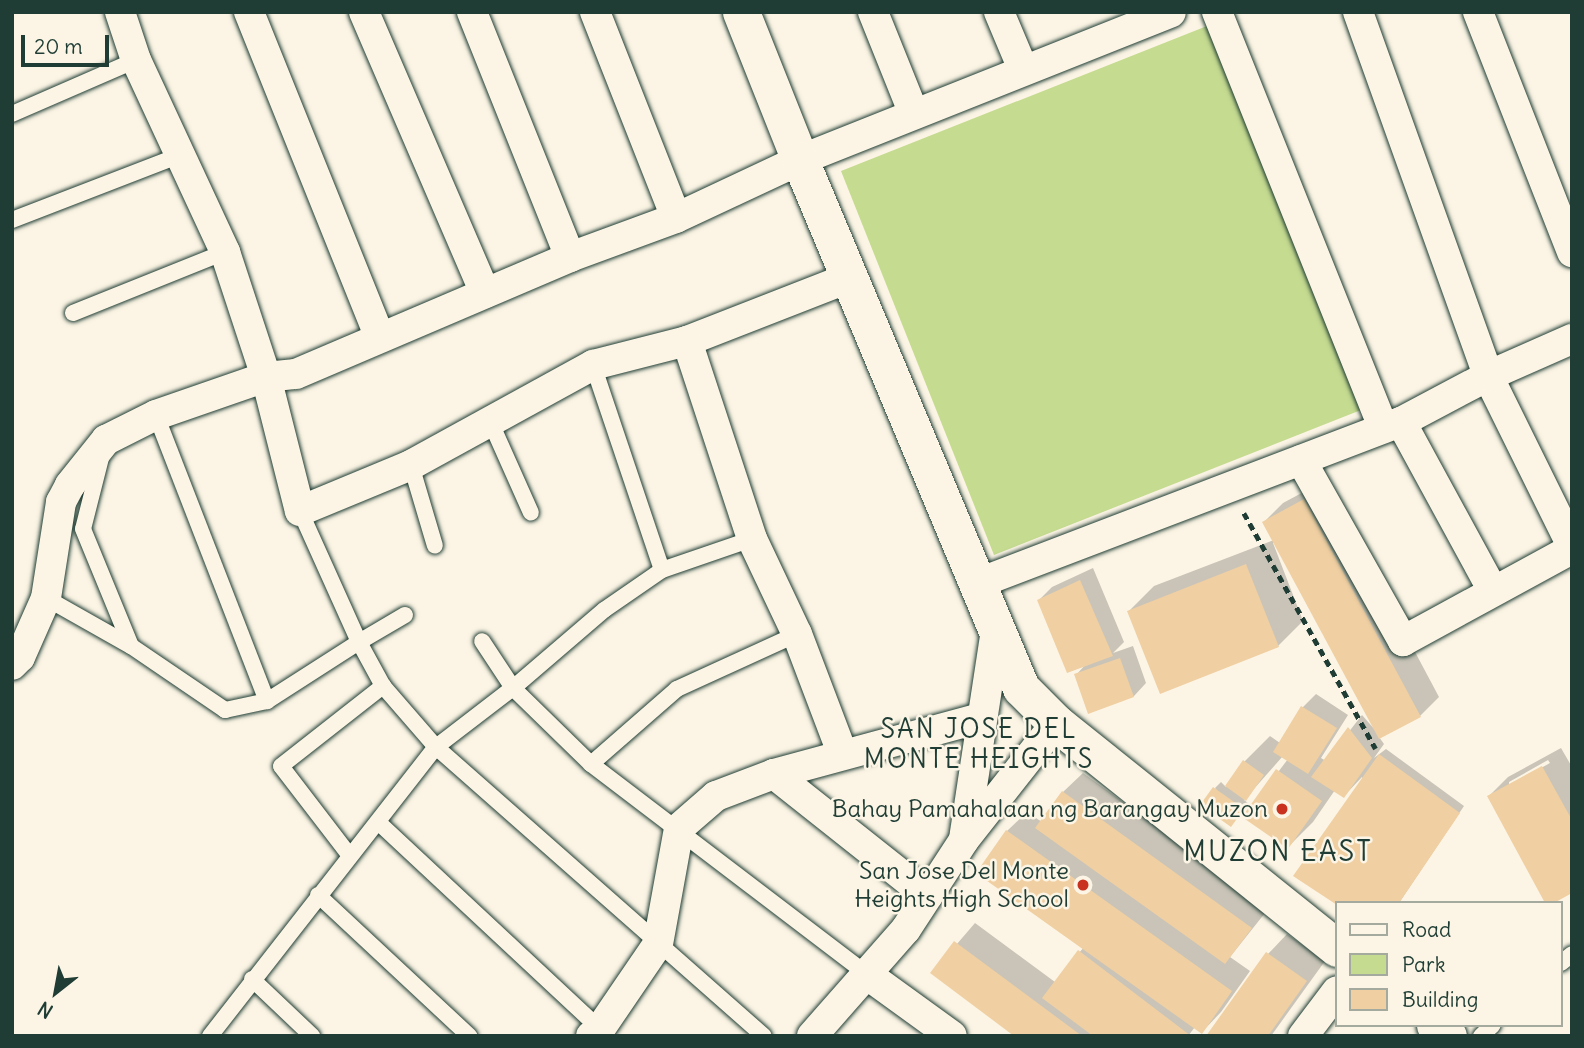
<!DOCTYPE html>
<html>
<head>
<meta charset="utf-8">
<style>
  body { margin:0 }
  #map { position:relative; width:1584px; height:1048px; overflow:hidden; background:#fcf5e5; font-family:Delius,sans-serif }
  div>[style] { position:absolute }
  [style*='--x'] { left:calc(var(--x)*1px); top:calc(var(--y)*1px); width:calc(var(--w)*1px); rotate:calc(var(--a)*1deg) }
  .green>* { inset:0; background:#c5db90 }
  .shadow>* { inset:0; background:#0003 }
  .building>* { inset:0; background:#f0cfa2 }
  .path>* { height:4.5px; margin-top:-2.25px; transform-origin:0; background:repeating-linear-gradient(90deg,#1f3d34 0 7px,transparent 0 12px) }
  .roads { filter:drop-shadow(0 0 2px #1f3d34) drop-shadow(0 0 2px #1f3d34) }
  .service>* { height:16px; margin:-8px; padding:0 8px; transform-origin:8px; border-radius:8px; background:#fcf5e5 }
  .minor>* { height:30px; margin:-15px; padding:0 15px; transform-origin:15px; border-radius:15px; background:#fcf5e5 }
  .tertiary>* { height:37px; margin:-18.5px; padding:0 18.5px; transform-origin:18.5px; border-radius:18.5px; background:#fcf5e5 }
  .dots>* { width:19px; height:19px; translate:-50% -50%; box-sizing:border-box; border:4px solid #fcf5e5; border-radius:50% }
  span { translate:-50% -50%; white-space:nowrap; text-align:center; line-height:1.15; -webkit-text-stroke:5px #fcf5e5; paint-order:stroke }
  .poi-label { font-size:24px; color:#1f3d34 }
  .right { translate:-100% -50%; text-align:right }
  .neighbourhood-label { font-size:26px; color:#1f3d34; letter-spacing:2px }
  .quarter-label { font-size:28px; color:#1f3d34; letter-spacing:2px }
  .frame { position:absolute; inset:0; border:14px solid #1f3d34; pointer-events:none }
  .legend { position:absolute; left:1335px; top:901px; width:228px; height:126px; box-sizing:border-box; background:#fcf5e5; border:2px solid #a4ab9e; margin:0; padding:9px 12px; list-style:none; font-size:21px; color:#1f3d34 }
  .legend li { display:flex; align-items:center; gap:14px; height:35px }
  .legend b { width:35px; border:2px solid #a4ab9e }
  .north { position:absolute; left:21px; top:957px; width:70px; height:70px; -webkit-text-stroke:5px #fcf5e5; paint-order:stroke; rotate:211deg; font-size:19px; font-weight:700; line-height:28px; text-align:center; color:#1f3d34 }
  .north::after { content:''; display:block; margin:auto; width:24px; height:32px; background:#1f3d34; clip-path:polygon(50% 0,100% 100%,50% 72%,0 100%) }
  .scale { position:absolute; left:21px; top:35px; width:88px; height:32px; box-sizing:border-box; border:4px solid #1f3d34; border-top:0; padding-left:9px; font-size:21px; line-height:24px; white-space:nowrap; color:#1f3d34; -webkit-text-stroke:5px #fcf5e5; paint-order:stroke }
</style>
</head>
<body>
<div id="map">
  <div class="green">
    <div style="clip-path:polygon(1212px 24px,1366px 408px,994px 555px,841px 171px)"></div>
  </div>
  <div class="shadow">
    <div style="clip-path:polygon(1324px 481px,1439px 697px,1420px 716px,1379px 737px,1384px 744px,1374px 758px,1386px 749px,1464px 806px,1399px 903px,1362px 777px,1344px 796px,1335px 790px,1313px 822px,1288px 847px,1244px 817px,1288px 759px,1283px 756px,1244px 800px,1248px 803px,1237px 819px,1215px 788px,1221px 782px,1226px 787px,1245px 761px,1270px 736px,1280px 743px,1303px 707px,1316px 694px,1348px 715px,1321px 758px,1326px 761px,1362px 715px,1376px 731px,1275px 542px,1273px 543px,1303px 621px,1278px 646px,1129px 611px,1154px 586px,1274px 540px,1264px 522px,1283px 503px)"></div>
    <div style="clip-path:polygon(1093px 568px,1124px 642px,1113px 653px,1133px 646px,1146px 683px,1134px 696px,1089px 712px,1076px 675px,1087px 663px,1039px 600px,1052px 587px)"></div>
    <div style="clip-path:polygon(evenodd,1561px 748px,1572px 767px,1572px 891px,1489px 796px,1508px 777px,1561px 748px,1548px 760px,1550px 763px,1509px 786px,1509px 782px,1548px 760px)"></div>
    <div style="clip-path:polygon(1083px 773px,1269px 908px,1230px 957px,1250px 971px,1221px 1012px,1202px 1032px,1195px 1027px,1188px 1036px,1017px 1036px,932px 973px,975px 923px,1055px 982px,1084px 947px,978px 872px,1007px 831px,1027px 812px,1042px 822px,1063px 792px)"></div>
    <div style="clip-path:polygon(1287px 934px,1325px 961px,1271px 1036px,1208px 1036px,1268px 954px)"></div>
  </div>
  <div class="building">
    <div style="clip-path:polygon(1304px 499px,1421px 717px,1379px 739px,1262px 522px)"></div>
    <div style="clip-path:polygon(1246px 564px,1279px 647px,1160px 694px,1127px 611px)"></div>
    <div style="clip-path:polygon(1080px 580px,1113px 656px,1067px 673px,1037px 600px)"></div>
    <div style="clip-path:polygon(1120px 658px,1134px 697px,1088px 714px,1074px 674px)"></div>
    <div style="clip-path:polygon(1301px 706px,1337px 728px,1308px 774px,1273px 752px)"></div>
    <div style="clip-path:polygon(1348px 727px,1372px 758px,1344px 798px,1311px 777px)"></div>
    <div style="clip-path:polygon(1379px 754px,1460px 813px,1399px 903px,1337px 905px,1293px 876px)"></div>
    <div style="clip-path:polygon(1243px 760px,1264px 775px,1246px 801px,1225px 786px)"></div>
    <div style="clip-path:polygon(1542px 766px,1572px 820px,1572px 893px,1554px 903px,1545px 903px,1487px 796px)"></div>
    <div style="clip-path:polygon(1276px 769px,1322px 801px,1288px 849px,1242px 817px)"></div>
    <div style="clip-path:polygon(1213px 787px,1244px 809px,1231px 827px,1200px 805px)"></div>
    <div style="clip-path:polygon(1062px 791px,1252px 928px,1225px 964px,1035px 828px)"></div>
    <div style="clip-path:polygon(1006px 830px,1232px 991px,1202px 1034px,976px 873px)"></div>
    <div style="clip-path:polygon(954px 941px,1082px 1036px,1014px 1036px,930px 973px)"></div>
    <div style="clip-path:polygon(1078px 950px,1191px 1036px,1093px 1036px,1042px 998px)"></div>
    <div style="clip-path:polygon(1266px 952px,1307px 981px,1268px 1036px,1206px 1036px)"></div>
  </div>
  <div class="path">
    <div style="--x:1244;--y:513;--w:270;--a:60.8"></div>
  </div>
  <div class="roads">
    <div class="service">
      <div style="--x:12;--y:114;--w:135;--a:-23.5"></div>
      <div style="--x:12;--y:220;--w:183;--a:-21.1"></div>
      <div style="--x:73;--y:313;--w:164;--a:-21.9"></div>
      <div style="--x:593;--y:365;--w:216;--a:71.4"></div>
      <div style="--x:156;--y:415;--w:307;--a:68.8"></div>
      <div style="--x:491;--y:423;--w:98;--a:66"></div>
      <div style="--x:102;--y:454;--w:77;--a:104.2"></div>
      <div style="--x:83;--y:529;--w:126;--a:67.7"></div>
      <div style="--x:411;--y:465;--w:84;--a:73.5"></div>
      <div style="--x:752;--y:539;--w:95;--a:161"></div>
      <div style="--x:662;--y:570;--w:70;--a:145.4"></div>
      <div style="--x:604;--y:610;--w:120;--a:139.4"></div>
      <div style="--x:513;--y:688;--w:109;--a:44.3"></div>
      <div style="--x:591;--y:764;--w:345;--a:37.3"></div>
      <div style="--x:46;--y:598;--w:98;--a:29.5"></div>
      <div style="--x:131;--y:646;--w:114;--a:34.2"></div>
      <div style="--x:225;--y:710;--w:43;--a:-12.1"></div>
      <div style="--x:267;--y:701;--w:109;--a:-32.7"></div>
      <div style="--x:359;--y:642;--w:144;--a:-114.2"></div>
      <div style="--x:405;--y:615;--w:53;--a:149.6"></div>
      <div style="--x:359;--y:642;--w:50;--a:61.4"></div>
      <div style="--x:383;--y:686;--w:81;--a:49"></div>
      <div style="--x:436;--y:747;--w:437;--a:41.4"></div>
      <div style="--x:591;--y:764;--w:114;--a:-41.1"></div>
      <div style="--x:677;--y:689;--w:132;--a:-24.6"></div>
      <div style="--x:378;--y:822;--w:309;--a:43"></div>
      <div style="--x:350;--y:856;--w:113;--a:-127.5"></div>
      <div style="--x:281;--y:766;--w:130;--a:-38.1"></div>
      <div style="--x:318;--y:895;--w:207;--a:43"></div>
      <div style="--x:1561;--y:963;--w:14;--a:-39"></div>
      <div style="--x:252;--y:979;--w:83;--a:43.5"></div>
      <div style="--x:210;--y:1036;--w:367;--a:-52"></div>
      <div style="--x:436;--y:747;--w:97;--a:-37.5"></div>
      <div style="--x:513;--y:688;--w:56;--a:-123.4"></div>
      <div style="--x:1481;--y:1036;--w:16;--a:-43"></div>
    </div>
    <div class="minor">
      <div style="--x:120;--y:12;--w:51;--a:71.6"></div>
      <div style="--x:136;--y:60;--w:212;--a:65.1"></div>
      <div style="--x:225;--y:252;--w:132;--a:71.8"></div>
      <div style="--x:266;--y:377;--w:138;--a:75.8"></div>
      <div style="--x:300;--y:511;--w:120;--a:-22.5"></div>
      <div style="--x:411;--y:465;--w:208;--a:-28.8"></div>
      <div style="--x:593;--y:365;--w:97;--a:-14.3"></div>
      <div style="--x:687;--y:341;--w:174;--a:-21.3"></div>
      <div style="--x:249;--y:12;--w:351;--a:68.1"></div>
      <div style="--x:364;--y:12;--w:306;--a:66.7"></div>
      <div style="--x:472;--y:12;--w:264;--a:68.2"></div>
      <div style="--x:595;--y:12;--w:221;--a:68.5"></div>
      <div style="--x:873;--y:12;--w:110;--a:68.1"></div>
      <div style="--x:999;--y:12;--w:62;--a:67.2"></div>
      <div style="--x:1217;--y:12;--w:448;--a:68.2"></div>
      <div style="--x:1358;--y:12;--w:387;--a:70.3"></div>
      <div style="--x:1488;--y:376;--w:190;--a:63.7"></div>
      <div style="--x:1478;--y:12;--w:258;--a:68.6"></div>
      <div style="--x:687;--y:341;--w:208;--a:71.8"></div>
      <div style="--x:752;--y:539;--w:105;--a:64.7"></div>
      <div style="--x:797;--y:634;--w:129;--a:69.2"></div>
      <div style="--x:1401;--y:422;--w:192;--a:61.4"></div>
      <div style="--x:1301;--y:460;--w:208;--a:60.6"></div>
      <div style="--x:1403;--y:641;--w:192;--a:-28.6"></div>
      <div style="--x:976;--y:584;--w:455;--a:-20.9"></div>
      <div style="--x:1401;--y:422;--w:98;--a:-27.9"></div>
      <div style="--x:1488;--y:376;--w:92;--a:-23.8"></div>
      <div style="--x:12;--y:665;--w:11;--a:-45"></div>
      <div style="--x:20;--y:657;--w:64;--a:-66.2"></div>
      <div style="--x:46;--y:598;--w:97;--a:-81.1"></div>
      <div style="--x:61;--y:502;--w:19;--a:-62"></div>
      <div style="--x:70;--y:485;--w:58;--a:-51.3"></div>
      <div style="--x:106;--y:440;--w:56;--a:-26.6"></div>
      <div style="--x:156;--y:415;--w:116;--a:-19.1"></div>
      <div style="--x:266;--y:377;--w:30;--a:-6"></div>
      <div style="--x:296;--y:374;--w:298;--a:-23.1"></div>
      <div style="--x:570;--y:257;--w:113;--a:-20.2"></div>
      <div style="--x:676;--y:218;--w:137;--a:-25.1"></div>
      <div style="--x:800;--y:160;--w:399;--a:-21.7"></div>
      <div style="--x:774;--y:774;--w:196;--a:38.4"></div>
      <div style="--x:964;--y:839;--w:210;--a:-81.3"></div>
      <div style="--x:865;--y:973;--w:107;--a:35.9"></div>
      <div style="--x:591;--y:1036;--w:11;--a:-38"></div>
      <div style="--x:600;--y:1029;--w:103;--a:-55.7"></div>
      <div style="--x:658;--y:944;--w:118;--a:-79.7"></div>
      <div style="--x:679;--y:828;--w:49;--a:-40.9"></div>
      <div style="--x:716;--y:796;--w:62;--a:-20.8"></div>
      <div style="--x:774;--y:774;--w:213;--a:-15.2"></div>
      <div style="--x:812;--y:1036;--w:142;--a:-48.7"></div>
      <div style="--x:906;--y:929;--w:106;--a:-56.9"></div>
      <div style="--x:964;--y:840;--w:149;--a:-51.8"></div>
      <div style="--x:1303;--y:1036;--w:56;--a:-52.9"></div>
    </div>
    <div class="tertiary">
      <div style="--x:741;--y:12;--w:159;--a:68.3"></div>
      <div style="--x:800;--y:160;--w:572;--a:67.29"></div>
      <div style="--x:1021;--y:688;--w:49;--a:45"></div>
      <div style="--x:1056;--y:723;--w:360;--a:38.7"></div>
      <div style="--x:1435;--y:1025;--w:17;--a:40"></div>
    </div>
  </div>
  <div class="dots">
    <div style="left:1282px;top:809px;background:#c8321e"></div>
    <div style="left:1083px;top:885px;background:#c8321e"></div>
  </div>
  <div class="poi-label">
    <span class="right" style="left:1268px;top:809px">Bahay Pamahalaan ng Barangay Muzon</span>
    <span class="right" style="left:1069px;top:885px">San Jose Del Monte<br>Heights High School</span>
  </div>
  <div class="neighbourhood-label">
    <span style="left:979px;top:744px">SAN JOSE DEL<br>MONTE HEIGHTS</span>
  </div>
  <div class="quarter-label">
    <span style="left:1278px;top:851px">MUZON EAST</span>
  </div>
  <div class="frame"></div>
  <ul class="legend">
  <li><b style="height:9px;background:#fcf5e5"></b>Road</li>
  <li><b style="height:19px;background:#c5db90"></b>Park</li>
  <li><b style="height:19px;background:#f0cfa2"></b>Building</li>
  </ul>
  <div class="north">N</div>
  <div class="scale">20 m</div>
</div>
</body>
</html>
